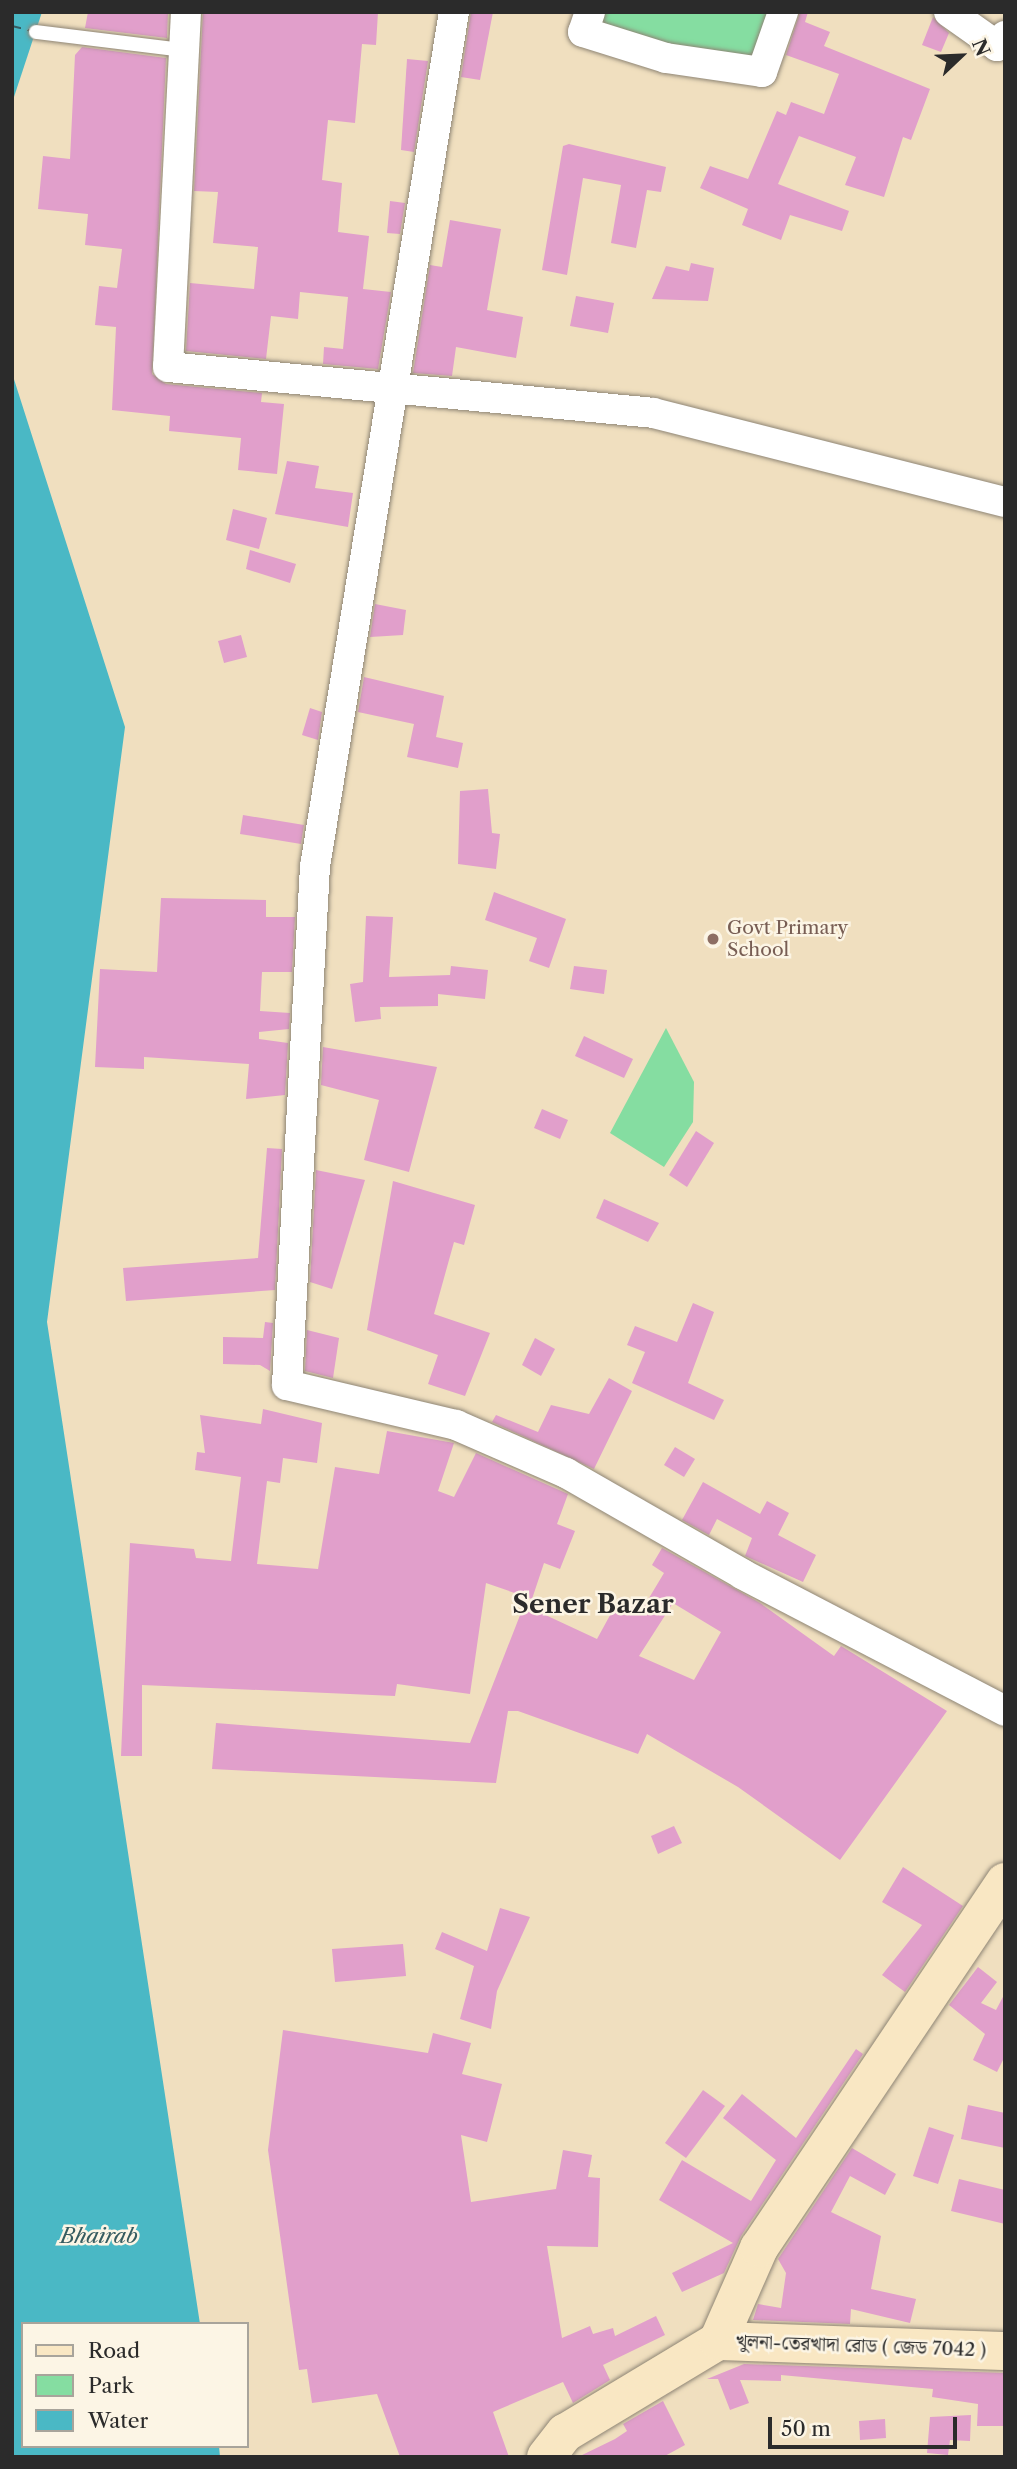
<!DOCTYPE html>
<html>
<head>
<meta charset="utf-8">
<style>
  body { margin:0 }
  #map { position:relative; width:1017px; height:2469px; overflow:hidden; background:#f0dfbf; font-family:"Libre Caslon Text","Noto Serif Bengali",serif }
  div>[style] { position:absolute }
  [style*='--x'] { left:calc(var(--x)*1px); top:calc(var(--y)*1px); width:calc(var(--w)*1px); rotate:calc(var(--a)*1deg) }
  .green>* { inset:0; background:#85dda1 }
  .water>* { inset:0; background:#4ab8c5 }
  .ferry>* { height:2px; margin-top:-1px; transform-origin:0; background:repeating-linear-gradient(90deg,#365c61 0 9px,transparent 0 16px) }
  .building>* { inset:0; background:#e19fcb }
  .roads { filter:drop-shadow(0 0 2px #8e8575) drop-shadow(0 0 2px #8e8575) }
  .service>* { height:14px; margin:-7px; padding:0 7px; transform-origin:7px; border-radius:7px; background:#fff }
  .minor>* { height:30px; margin:-15px; padding:0 15px; transform-origin:15px; border-radius:15px; background:#fff }
  .secondary>* { height:38px; margin:-19px; padding:0 19px; transform-origin:19px; border-radius:19px; background:#f9e7c3 }
  .dots>* { width:19px; height:19px; translate:-50% -50%; box-sizing:border-box; border:4px solid #fcf5e5; border-radius:50% }
  span { translate:-50% -50%; white-space:nowrap; text-align:center; line-height:1.15; -webkit-text-stroke:5px #fcf5e5; paint-order:stroke }
  .education-label { font-size:19px; color:#785e54 }
  .left { translate:0 -50%; text-align:left }
  .street-label { font-size:19px; color:#2b2b2b }
  .water-label { font-size:21px; color:#365c61; font-style:italic }
  .district-label { font-size:26px; color:#2b2b2b; font-weight:700 }
  .frame { position:absolute; inset:0; border:14px solid #2b2b2b; pointer-events:none }
  .legend { position:absolute; left:21px; top:2322px; width:228px; height:126px; box-sizing:border-box; background:#fcf5e5; border:2px solid #a8a49b; margin:0; padding:9px 12px; list-style:none; font-size:21px; color:#2b2b2b }
  .legend li { display:flex; align-items:center; gap:14px; height:35px }
  .legend b { width:35px; border:2px solid #a8a49b }
  .north { position:absolute; left:926px; top:21px; width:70px; height:70px; -webkit-text-stroke:5px #fcf5e5; paint-order:stroke; rotate:67deg; font-size:19px; font-weight:700; line-height:28px; text-align:center; color:#2b2b2b }
  .north::after { content:''; display:block; margin:auto; width:24px; height:32px; background:#2b2b2b; clip-path:polygon(50% 0,100% 100%,50% 72%,0 100%) }
  .scale { position:absolute; left:768px; top:2417px; width:189px; height:32px; box-sizing:border-box; border:4px solid #2b2b2b; border-top:0; padding-left:9px; font-size:21px; line-height:24px; white-space:nowrap; color:#2b2b2b; -webkit-text-stroke:5px #fcf5e5; paint-order:stroke }
</style>
</head>
<body>
<div id="map">
  <div class="green">
    <div style="clip-path:polygon(592px 12px,781px 12px,761px 70px,585px 30px)"></div>
    <div style="clip-path:polygon(666px 1028px,694px 1082px,693px 1122px,664px 1167px,610px 1133px)"></div>
  </div>
  <div class="water">
    <div style="clip-path:polygon(12px 12px,42px 12px,12px 103px)"></div>
    <div style="clip-path:polygon(12px 373px,125px 727px,47px 1322px,200px 2324px,23px 2324px,23px 2446px,219px 2446px,220px 2457px,12px 2457px)"></div>
  </div>
  <div class="ferry">
    <div style="--x:12;--y:26;--w:21;--a:14"></div>
  </div>
  <div class="building">
    <div style="clip-path:polygon(88px 12px,168px 12px,167px 38px,85px 28px)"></div>
    <div style="clip-path:polygon(203px 12px,378px 12px,376px 45px,362px 44px,355px 123px,328px 120px,322px 180px,342px 183px,338px 232px,369px 236px,363px 289px,391px 292px,378px 369px,323px 364px,324px 347px,343px 349px,348px 297px,300px 292px,298px 319px,271px 316px,266px 359px,186px 351px,190px 283px,254px 289px,258px 247px,213px 243px,218px 192px,194px 191px)"></div>
    <div style="clip-path:polygon(471px 12px,493px 12px,480px 80px,461px 77px)"></div>
    <div style="clip-path:polygon(800px 12px,808px 12px,805px 22px,830px 32px,824px 46px,930px 89px,911px 140px,903px 137px,884px 197px,845px 185px,856px 157px,799px 136px,778px 184px,849px 211px,842px 231px,790px 215px,781px 240px,742px 225px,748px 209px,700px 188px,710px 166px,748px 179px,777px 111px,786px 115px,791px 102px,824px 114px,839px 74px,786px 55px)"></div>
    <div style="clip-path:polygon(933px 17px,949px 33px,941px 52px,922px 45px)"></div>
    <div style="clip-path:polygon(82px 47px,166px 58px,152px 374px,166px 384px,262px 393px,261px 402px,284px 404px,277px 474px,238px 470px,241px 438px,169px 431px,170px 416px,112px 410px,116px 327px,95px 325px,99px 286px,117px 288px,122px 249px,85px 245px,88px 214px,38px 209px,43px 156px,70px 159px,75px 55px)"></div>
    <div style="clip-path:polygon(407px 59px,428px 61px,414px 152px,401px 150px)"></div>
    <div style="clip-path:polygon(569px 144px,666px 167px,661px 192px,647px 190px,636px 248px,611px 243px,621px 185px,583px 178px,567px 275px,542px 270px,563px 146px)"></div>
    <div style="clip-path:polygon(390px 201px,405px 203px,400px 234px,387px 233px)"></div>
    <div style="clip-path:polygon(450px 220px,501px 229px,487px 310px,523px 317px,516px 358px,456px 347px,452px 376px,413px 373px,430px 265px,442px 267px)"></div>
    <div style="clip-path:polygon(691px 263px,714px 268px,708px 301px,652px 299px,666px 266px,689px 271px)"></div>
    <div style="clip-path:polygon(576px 296px,614px 303px,608px 333px,570px 326px)"></div>
    <div style="clip-path:polygon(287px 461px,319px 466px,315px 488px,353px 493px,348px 527px,275px 514px)"></div>
    <div style="clip-path:polygon(233px 509px,267px 518px,259px 549px,226px 540px)"></div>
    <div style="clip-path:polygon(250px 550px,296px 564px,290px 583px,246px 569px)"></div>
    <div style="clip-path:polygon(375px 604px,406px 610px,403px 635px,370px 637px)"></div>
    <div style="clip-path:polygon(241px 635px,247px 657px,224px 663px,218px 641px)"></div>
    <div style="clip-path:polygon(364px 677px,444px 696px,436px 737px,463px 743px,458px 768px,407px 757px,414px 724px,358px 712px)"></div>
    <div style="clip-path:polygon(310px 708px,322px 712px,318px 740px,302px 735px)"></div>
    <div style="clip-path:polygon(488px 789px,492px 833px,500px 834px,496px 869px,458px 864px,460px 791px)"></div>
    <div style="clip-path:polygon(243px 815px,304px 825px,301px 844px,240px 834px)"></div>
    <div style="clip-path:polygon(494px 892px,566px 919px,549px 968px,529px 961px,537px 938px,485px 920px)"></div>
    <div style="clip-path:polygon(161px 898px,266px 900px,266px 917px,295px 917px,292px 972px,262px 972px,260px 1011px,290px 1013px,289px 1029px,259px 1032px,259px 1039px,288px 1043px,285px 1095px,246px 1099px,249px 1064px,144px 1057px,144px 1069px,95px 1067px,100px 969px,157px 972px)"></div>
    <div style="clip-path:polygon(366px 916px,393px 917px,389px 977px,450px 975px,451px 966px,488px 970px,485px 999px,438px 994px,438px 1006px,380px 1007px,381px 1019px,355px 1022px,350px 984px,363px 982px)"></div>
    <div style="clip-path:polygon(574px 966px,607px 970px,604px 994px,570px 989px)"></div>
    <div style="clip-path:polygon(584px 1036px,633px 1059px,624px 1078px,575px 1056px)"></div>
    <div style="clip-path:polygon(323px 1047px,437px 1067px,409px 1172px,364px 1160px,379px 1100px,321px 1085px)"></div>
    <div style="clip-path:polygon(542px 1109px,568px 1120px,560px 1139px,534px 1128px)"></div>
    <div style="clip-path:polygon(696px 1131px,714px 1143px,687px 1187px,669px 1175px)"></div>
    <div style="clip-path:polygon(267px 1148px,282px 1149px,275px 1290px,126px 1301px,123px 1268px,258px 1258px)"></div>
    <div style="clip-path:polygon(316px 1170px,365px 1180px,332px 1289px,310px 1282px)"></div>
    <div style="clip-path:polygon(393px 1181px,475px 1205px,464px 1245px,454px 1242px,434px 1314px,490px 1333px,465px 1396px,428px 1384px,438px 1355px,367px 1330px)"></div>
    <div style="clip-path:polygon(604px 1199px,659px 1223px,648px 1242px,596px 1218px)"></div>
    <div style="clip-path:polygon(693px 1303px,714px 1312px,688px 1383px,724px 1400px,714px 1420px,632px 1383px,645px 1352px,627px 1345px,635px 1326px,677px 1342px)"></div>
    <div style="clip-path:polygon(265px 1322px,273px 1323px,270px 1371px,260px 1365px,223px 1364px,223px 1337px,263px 1338px)"></div>
    <div style="clip-path:polygon(307px 1330px,339px 1338px,333px 1378px,305px 1371px)"></div>
    <div style="clip-path:polygon(535px 1338px,555px 1349px,541px 1376px,522px 1365px)"></div>
    <div style="clip-path:polygon(609px 1378px,632px 1391px,594px 1469px,492px 1422px,496px 1415px,538px 1432px,551px 1405px,589px 1414px)"></div>
    <div style="clip-path:polygon(263px 1409px,322px 1423px,317px 1463px,283px 1458px,280px 1483px,267px 1481px,257px 1564px,318px 1569px,335px 1467px,379px 1474px,387px 1431px,454px 1443px,438px 1491px,454px 1497px,476px 1453px,568px 1494px,557px 1524px,575px 1531px,560px 1569px,544px 1563px,532px 1599px,486px 1583px,470px 1694px,397px 1684px,395px 1696px,142px 1685px,142px 1756px,121px 1756px,130px 1543px,194px 1549px,196px 1558px,231px 1561px,241px 1477px,195px 1470px,197px 1452px,205px 1453px,200px 1415px,261px 1424px)"></div>
    <div style="clip-path:polygon(675px 1447px,695px 1459px,684px 1477px,664px 1465px)"></div>
    <div style="clip-path:polygon(703px 1482px,760px 1514px,767px 1501px,789px 1513px,778px 1535px,816px 1555px,803px 1582px,745px 1556px,752px 1538px,717px 1519px,709px 1535px,682px 1520px)"></div>
    <div style="clip-path:polygon(evenodd,662px 1548px,760px 1603px,834px 1656px,841px 1646px,947px 1711px,840px 1860px,738px 1787px,647px 1734px,638px 1754px,518px 1711px,508px 1711px,496px 1783px,212px 1769px,216px 1723px,470px 1743px,524px 1605px,597px 1639px,620px 1597px,643px 1608px,664px 1573px,652px 1565px,662px 1548px,673px 1603px,721px 1632px,694px 1680px,639px 1656px,673px 1603px)"></div>
    <div style="clip-path:polygon(674px 1826px,682px 1843px,658px 1854px,651px 1836px)"></div>
    <div style="clip-path:polygon(903px 1867px,963px 1906px,905px 1992px,882px 1975px,922px 1925px,882px 1902px)"></div>
    <div style="clip-path:polygon(500px 1908px,530px 1917px,497px 1991px,491px 2029px,460px 2019px,474px 1966px,435px 1949px,442px 1932px,487px 1951px)"></div>
    <div style="clip-path:polygon(403px 1944px,406px 1976px,335px 1982px,332px 1949px)"></div>
    <div style="clip-path:polygon(978px 1967px,997px 1982px,981px 2003px,996px 2010px,1005px 1993px,1005px 2056px,997px 2072px,973px 2060px,985px 2034px,949px 2005px)"></div>
    <div style="clip-path:polygon(283px 2030px,428px 2053px,433px 2033px,471px 2043px,462px 2074px,502px 2084px,487px 2142px,461px 2135px,471px 2202px,556px 2189px,563px 2150px,592px 2155px,588px 2177px,600px 2178px,598px 2247px,547px 2246px,562px 2338px,590px 2326px,593px 2334px,613px 2328px,615px 2336px,656px 2316px,665px 2335px,603px 2365px,610px 2380px,573px 2403px,563px 2382px,493px 2412px,509px 2457px,400px 2457px,377px 2394px,312px 2403px,307px 2369px,299px 2370px,268px 2150px)"></div>
    <div style="clip-path:polygon(856px 2049px,863px 2054px,741px 2236px,724px 2273px,682px 2292px,672px 2273px,733px 2243px,659px 2200px,682px 2160px,751px 2201px,776px 2160px,723px 2118px,742px 2094px,796px 2138px)"></div>
    <div style="clip-path:polygon(703px 2090px,725px 2106px,686px 2158px,665px 2143px)"></div>
    <div style="clip-path:polygon(968px 2105px,1005px 2113px,1005px 2148px,961px 2139px)"></div>
    <div style="clip-path:polygon(929px 2127px,954px 2135px,938px 2184px,913px 2176px)"></div>
    <div style="clip-path:polygon(852px 2148px,896px 2174px,885px 2195px,850px 2176px,831px 2212px,881px 2236px,871px 2289px,916px 2299px,910px 2323px,851px 2309px,850px 2324px,753px 2320px,758px 2304px,781px 2308px,786px 2273px,778px 2259px)"></div>
    <div style="clip-path:polygon(959px 2179px,1005px 2190px,1005px 2224px,951px 2211px)"></div>
    <div style="clip-path:polygon(744px 2364px,1005px 2373px,1005px 2426px,977px 2426px,978px 2404px,932px 2397px,933px 2389px,781px 2375px,781px 2381px,740px 2380px,749px 2403px,730px 2410px,718px 2379px,707px 2379px)"></div>
    <div style="clip-path:polygon(663px 2401px,685px 2445px,663px 2457px,578px 2457px,615px 2439px,627px 2431px,623px 2424px)"></div>
    <div style="clip-path:polygon(971px 2415px,970px 2441px,950px 2440px,948px 2455px,927px 2453px,930px 2417px)"></div>
    <div style="clip-path:polygon(885px 2419px,886px 2438px,860px 2440px,859px 2421px)"></div>
  </div>
  <div class="roads">
    <div class="service">
      <div style="--x:36;--y:32;--w:148;--a:7"></div>
    </div>
    <div class="minor">
      <div style="--x:186;--y:12;--w:355;--a:92.9"></div>
      <div style="--x:168;--y:367;--w:487;--a:5.4"></div>
      <div style="--x:653;--y:413;--w:363;--a:14.2"></div>
      <div style="--x:454;--y:12;--w:865;--a:99.24"></div>
      <div style="--x:315;--y:866;--w:520;--a:93.09"></div>
      <div style="--x:287;--y:1385;--w:174;--a:13.3"></div>
      <div style="--x:456;--y:1425;--w:120;--a:23.6"></div>
      <div style="--x:566;--y:1473;--w:203;--a:29.8"></div>
      <div style="--x:742;--y:1574;--w:297;--a:27.5"></div>
      <div style="--x:590;--y:12;--w:21;--a:109"></div>
      <div style="--x:583;--y:32;--w:87;--a:17.4"></div>
      <div style="--x:666;--y:58;--w:97;--a:8.3"></div>
      <div style="--x:762;--y:72;--w:64;--a:-70.7"></div>
      <div style="--x:949;--y:12;--w:59;--a:35.3"></div>
      <div style="--x:997;--y:46;--w:13;--a:-51"></div>
    </div>
    <div class="secondary">
      <div style="--x:718;--y:2341;--w:287;--a:2"></div>
      <div style="--x:546;--y:2457;--w:31;--a:-52"></div>
      <div style="--x:565;--y:2433;--w:179;--a:-31"></div>
      <div style="--x:718;--y:2341;--w:102;--a:-66.2"></div>
      <div style="--x:759;--y:2248;--w:441;--a:-56.1"></div>
    </div>
  </div>
  <div class="dots">
    <div style="left:713px;top:939px;background:#8d6e63"></div>
  </div>
  <div class="education-label">
    <span class="left" style="left:727px;top:939px">Govt Primary<br>School</span>
  </div>
  <div class="street-label">
    <span style="left:861px;top:2346px;rotate:2deg">খুলনা-তেরখাদা রোড ( জেড 7042 )</span>
  </div>
  <div class="water-label">
    <span style="left:99px;top:2236px">Bhairab</span>
  </div>
  <div class="district-label">
    <span style="left:593px;top:1605px">Sener Bazar</span>
  </div>
  <div class="frame"></div>
  <ul class="legend">
  <li><b style="height:9px;background:#f9e7c3"></b>Road</li>
  <li><b style="height:19px;background:#85dda1"></b>Park</li>
  <li><b style="height:19px;background:#4ab8c5"></b>Water</li>
  </ul>
  <div class="north">N</div>
  <div class="scale">50 m</div>
</div>
</body>
</html>
